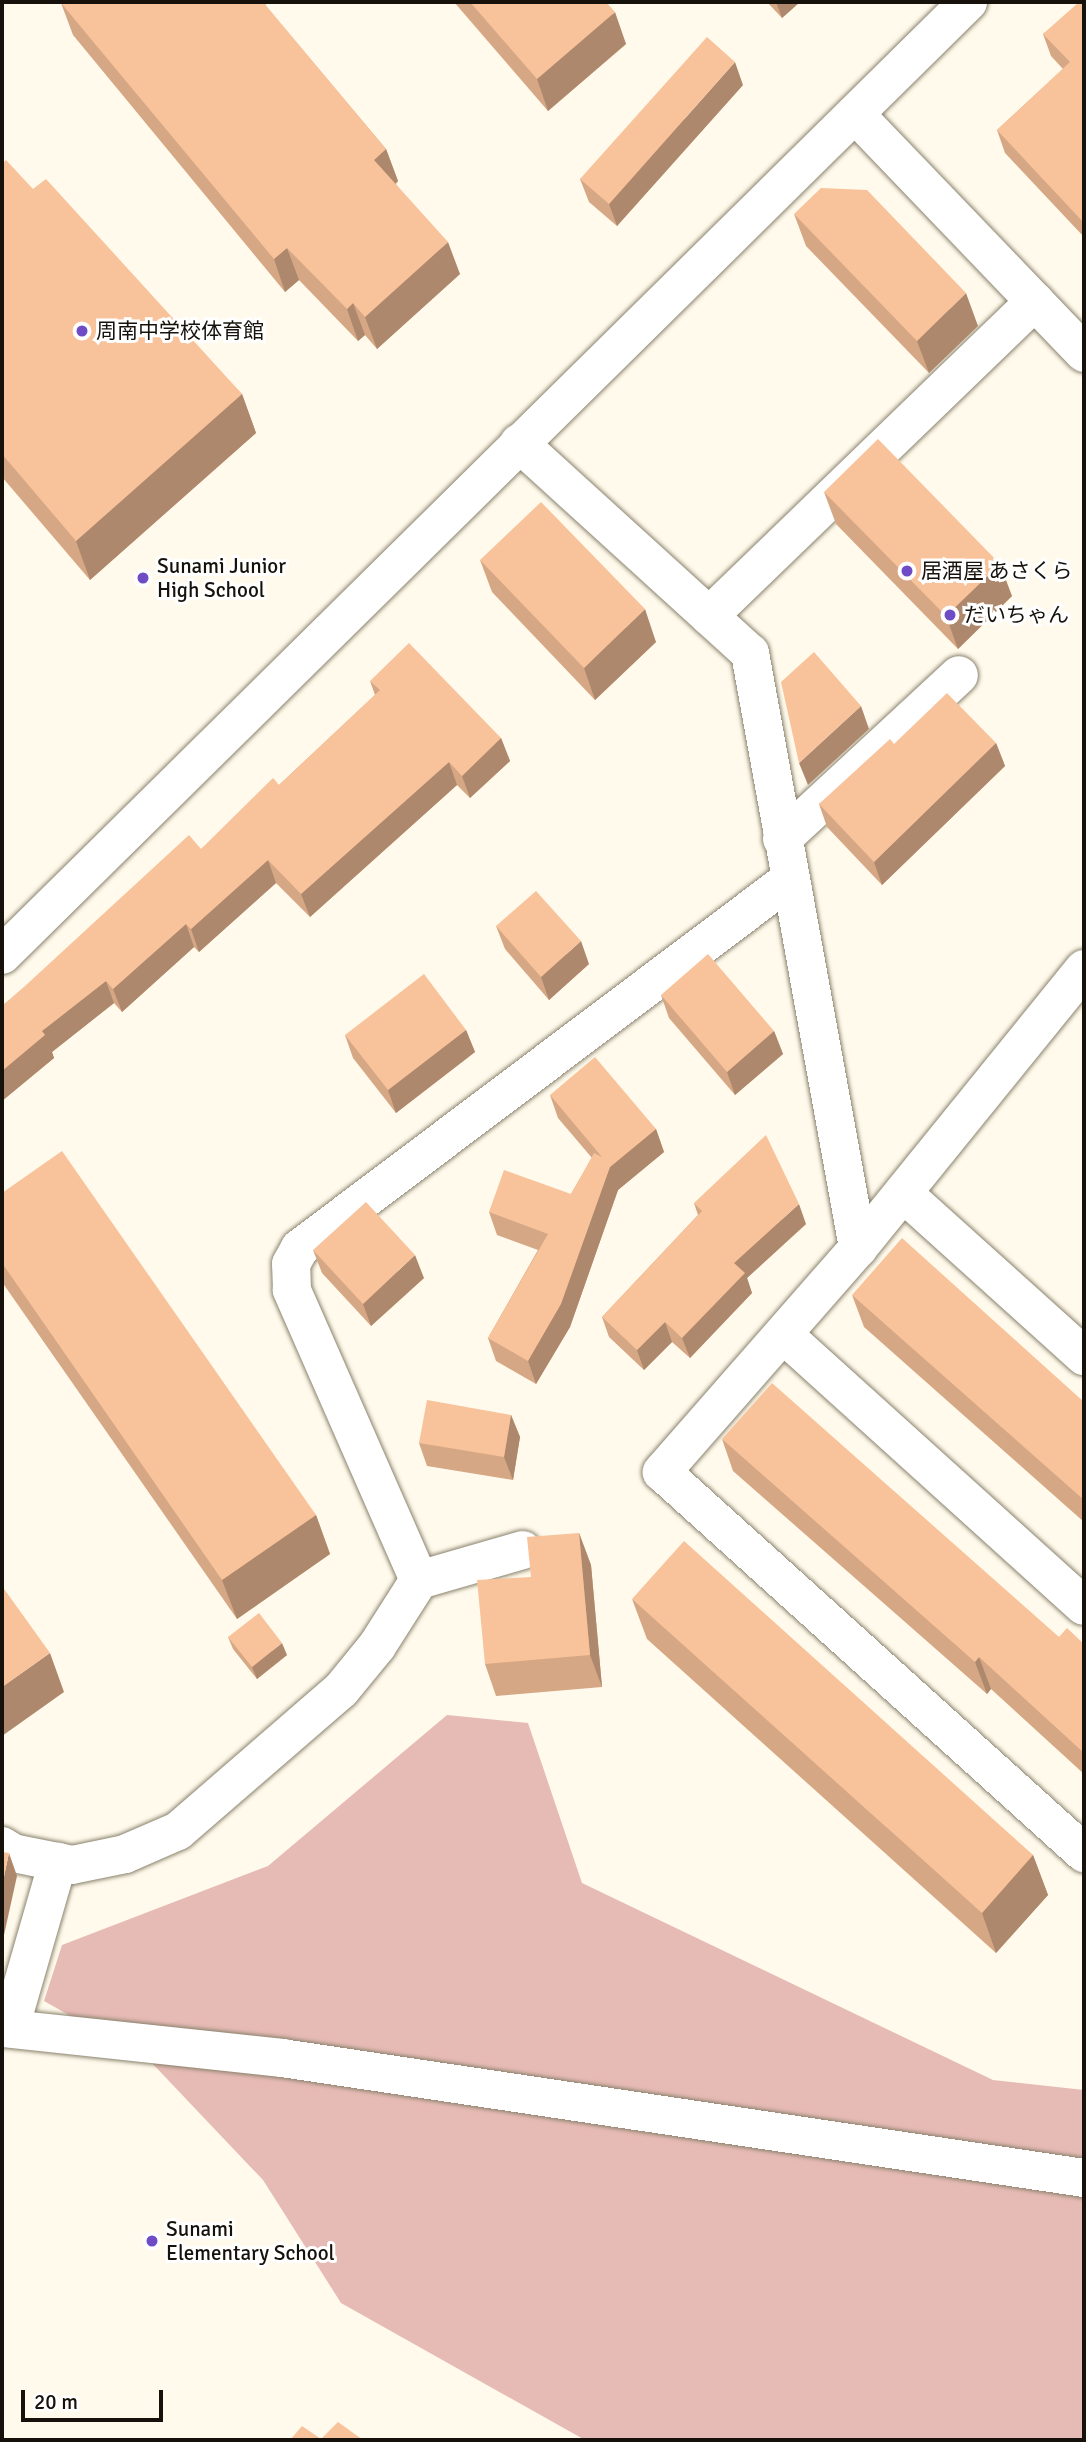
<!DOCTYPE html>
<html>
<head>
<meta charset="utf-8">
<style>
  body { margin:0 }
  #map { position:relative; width:1086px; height:2442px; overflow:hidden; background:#fffaec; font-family:Signika,"Noto Sans JP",sans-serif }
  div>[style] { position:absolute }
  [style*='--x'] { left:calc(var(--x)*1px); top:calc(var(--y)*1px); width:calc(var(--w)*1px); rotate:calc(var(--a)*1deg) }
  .green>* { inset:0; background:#e7bbb5 }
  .roads { filter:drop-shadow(0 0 2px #8a826d) drop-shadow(0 0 2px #8a826d) }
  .minor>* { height:38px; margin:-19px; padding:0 19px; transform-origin:19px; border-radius:19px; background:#fff }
  .wall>* { inset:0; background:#d5a785 }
  .shaded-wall>* { inset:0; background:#ae886c }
  .building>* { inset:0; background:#f8c29b }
  .dots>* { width:19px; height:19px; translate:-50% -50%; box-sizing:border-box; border:4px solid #fff; border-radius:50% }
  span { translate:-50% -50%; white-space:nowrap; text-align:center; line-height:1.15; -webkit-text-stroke:6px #fff; paint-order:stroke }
  .poi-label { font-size:21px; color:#16120b }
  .left { translate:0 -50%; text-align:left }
  .frame { position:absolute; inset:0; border:4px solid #16120b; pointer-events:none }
  .scale { position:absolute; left:21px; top:2390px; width:142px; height:32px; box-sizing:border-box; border:4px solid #16120b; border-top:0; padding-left:9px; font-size:21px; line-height:24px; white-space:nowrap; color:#16120b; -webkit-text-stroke:5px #fff; paint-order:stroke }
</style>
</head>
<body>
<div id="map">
  <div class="green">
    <div style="clip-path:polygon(447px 1715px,528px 1723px,582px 1883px,993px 2080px,1084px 2090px,1084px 2440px,585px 2440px,341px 2303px,263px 2180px,150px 2061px,44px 2001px,62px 1945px,268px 1866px)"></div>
  </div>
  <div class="roads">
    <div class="minor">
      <div style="--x:855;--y:114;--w:331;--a:46.2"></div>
      <div style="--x:519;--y:443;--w:312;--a:42.3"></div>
      <div style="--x:750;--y:653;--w:605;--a:79.71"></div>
      <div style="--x:709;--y:616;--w:453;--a:-44"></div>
      <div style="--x:782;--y:839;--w:241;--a:-42.8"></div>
      <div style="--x:2;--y:955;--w:1357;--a:-44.61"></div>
      <div style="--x:1084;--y:969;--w:359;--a:129"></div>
      <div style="--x:858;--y:1248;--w:298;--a:131.2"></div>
      <div style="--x:662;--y:1472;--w:569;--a:42.08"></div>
      <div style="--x:903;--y:1193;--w:244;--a:42"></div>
      <div style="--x:784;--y:1335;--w:404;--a:42.1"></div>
      <div style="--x:419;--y:1580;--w:108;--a:-16.1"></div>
      <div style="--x:2;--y:1846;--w:13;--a:32"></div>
      <div style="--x:13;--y:1853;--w:60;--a:11.5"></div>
      <div style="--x:72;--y:1865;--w:54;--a:-11.7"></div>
      <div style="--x:125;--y:1854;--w:58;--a:-23.5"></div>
      <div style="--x:178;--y:1831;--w:216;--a:-40.9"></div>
      <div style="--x:341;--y:1690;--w:57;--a:-50.7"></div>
      <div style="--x:377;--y:1646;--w:78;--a:-57.5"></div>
      <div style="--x:419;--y:1580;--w:317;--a:-113.7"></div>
      <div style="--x:292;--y:1290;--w:26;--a:-92"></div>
      <div style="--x:291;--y:1264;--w:18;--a:-61"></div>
      <div style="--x:300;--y:1248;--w:612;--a:-36.96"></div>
      <div style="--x:2;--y:2028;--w:282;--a:6.1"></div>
      <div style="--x:282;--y:2058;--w:811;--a:8.51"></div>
      <div style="--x:10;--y:2028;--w:173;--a:-73.9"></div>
    </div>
  </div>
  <div class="wall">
    <div style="clip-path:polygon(63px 2px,269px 2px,265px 5px,386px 149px,398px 181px,396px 184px,460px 274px,377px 349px,365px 335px,358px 341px,299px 280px,285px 292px,73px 35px,61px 3px)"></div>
    <div style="clip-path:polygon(454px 2px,606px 2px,626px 44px,548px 111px)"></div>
    <div style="clip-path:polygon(767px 2px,800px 2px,782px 18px)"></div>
    <div style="clip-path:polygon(1084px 2px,1084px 237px,1005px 153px,997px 130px,1063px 69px,1051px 56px,1043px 34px)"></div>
    <div style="clip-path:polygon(743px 85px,617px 226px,589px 202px,580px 179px)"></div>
    <div style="clip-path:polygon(2px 164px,242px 394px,256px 433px,90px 580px,2px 477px)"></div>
    <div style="clip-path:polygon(794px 214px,978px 326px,929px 373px,806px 246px)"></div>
    <div style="clip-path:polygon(824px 492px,1012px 596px,958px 649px,836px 524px)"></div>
    <div style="clip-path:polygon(480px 560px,656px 642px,595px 700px,492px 592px)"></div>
    <div style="clip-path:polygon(370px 681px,501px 738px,510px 761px,470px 798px,457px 785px,310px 917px,276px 883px,199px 952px,194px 947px,122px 1012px,114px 1003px,52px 1052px,54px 1058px,2px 1101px,2px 1006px,201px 849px,279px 785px,375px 695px)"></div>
    <div style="clip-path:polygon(996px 743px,1005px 766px,882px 885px,827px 827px,819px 804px,894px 744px)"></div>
    <div style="clip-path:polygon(496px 926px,589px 964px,549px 1000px,505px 949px)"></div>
    <div style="clip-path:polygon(661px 995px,774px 1031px,783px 1054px,735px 1095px,669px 1018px)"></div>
    <div style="clip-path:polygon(466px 1030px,475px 1052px,396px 1113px,353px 1058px,345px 1035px)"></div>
    <div style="clip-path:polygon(550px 1095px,656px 1129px,664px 1152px,618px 1190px,570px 1327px,536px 1384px,496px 1361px,488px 1338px,538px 1250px,497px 1235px,489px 1212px,571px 1194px,592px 1158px,558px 1118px)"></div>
    <div style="clip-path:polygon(2px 1193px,316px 1515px,330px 1554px,237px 1619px,2px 1282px)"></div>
    <div style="clip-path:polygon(694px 1203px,806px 1224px,747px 1278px,752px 1293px,690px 1358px,672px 1342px,644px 1370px,609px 1337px,602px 1317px,698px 1215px)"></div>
    <div style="clip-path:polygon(313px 1250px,424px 1278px,371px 1326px,322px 1273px)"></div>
    <div style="clip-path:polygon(852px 1295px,1084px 1402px,1084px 1522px,864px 1327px)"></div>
    <div style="clip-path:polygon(511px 1415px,520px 1437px,513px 1480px,427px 1466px,419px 1443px)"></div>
    <div style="clip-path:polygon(722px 1439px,1059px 1637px,1084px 1644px,1084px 1774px,991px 1689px,987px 1694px,733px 1471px)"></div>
    <div style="clip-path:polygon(579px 1533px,591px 1565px,602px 1687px,496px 1696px,485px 1664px,531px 1577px)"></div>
    <div style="clip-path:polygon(632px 1599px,1033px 1855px,1048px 1895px,996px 1953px,647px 1639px)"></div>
    <div style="clip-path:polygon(228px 1637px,287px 1655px,257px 1679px,233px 1649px)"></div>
  </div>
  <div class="shaded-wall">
    <div style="clip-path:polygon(776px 2px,800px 2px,782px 18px)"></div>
    <div style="clip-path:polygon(615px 12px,626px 44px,548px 111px,537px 79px)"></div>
    <div style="clip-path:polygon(735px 62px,743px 85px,617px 226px,609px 204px)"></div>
    <div style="clip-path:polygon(386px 149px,398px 181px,386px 192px,374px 160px)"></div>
    <div style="clip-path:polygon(448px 242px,460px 274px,377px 349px,365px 317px)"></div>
    <div style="clip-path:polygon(287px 248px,299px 280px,285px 292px,274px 259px)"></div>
    <div style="clip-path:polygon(966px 293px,978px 326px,929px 373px,917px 341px)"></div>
    <div style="clip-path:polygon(353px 303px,365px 335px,358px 341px,347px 309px)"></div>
    <div style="clip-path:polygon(242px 394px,256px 433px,90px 580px,76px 541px)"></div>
    <div style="clip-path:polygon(1000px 564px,1012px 596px,958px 649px,946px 616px)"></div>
    <div style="clip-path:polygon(645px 609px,656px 642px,595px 700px,584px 668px)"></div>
    <div style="clip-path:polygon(861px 706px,869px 729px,808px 785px,799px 763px)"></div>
    <div style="clip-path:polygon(501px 738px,510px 761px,470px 798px,462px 776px)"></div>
    <div style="clip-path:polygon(996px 743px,1005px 766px,882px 885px,874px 862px)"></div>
    <div style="clip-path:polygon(449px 762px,457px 785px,310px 917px,301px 894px)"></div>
    <div style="clip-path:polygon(268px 860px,276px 883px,199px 952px,191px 929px)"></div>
    <div style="clip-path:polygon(186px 924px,194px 947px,122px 1012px,113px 989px)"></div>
    <div style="clip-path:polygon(581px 941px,589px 964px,549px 1000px,541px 977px)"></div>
    <div style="clip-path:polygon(106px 981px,114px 1003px,52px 1052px,54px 1058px,2px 1101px,2px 1071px,42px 1031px)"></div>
    <div style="clip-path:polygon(466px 1030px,475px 1052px,396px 1113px,388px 1090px)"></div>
    <div style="clip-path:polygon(774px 1031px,783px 1054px,735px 1095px,727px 1072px)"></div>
    <div style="clip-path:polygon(656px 1129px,664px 1152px,618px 1190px,570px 1327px,536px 1384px,528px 1361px,610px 1167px)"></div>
    <div style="clip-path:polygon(799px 1204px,806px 1224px,747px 1278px,752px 1293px,690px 1358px,682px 1338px,734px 1263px)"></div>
    <div style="clip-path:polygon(415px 1255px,424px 1278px,371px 1326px,363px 1304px)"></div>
    <div style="clip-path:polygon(665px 1322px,672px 1342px,644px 1370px,637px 1350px)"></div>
    <div style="clip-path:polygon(511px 1415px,520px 1437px,513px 1480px,504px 1457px)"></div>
    <div style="clip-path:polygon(316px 1515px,330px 1554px,237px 1619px,222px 1580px)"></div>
    <div style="clip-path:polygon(579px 1533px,591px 1565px,602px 1687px,590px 1655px)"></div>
    <div style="clip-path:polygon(282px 1643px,287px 1655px,257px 1679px,252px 1667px)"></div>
    <div style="clip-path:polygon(50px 1653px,64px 1692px,2px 1736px,2px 1687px)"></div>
    <div style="clip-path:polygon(979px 1657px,991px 1689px,987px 1694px,975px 1662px)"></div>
    <div style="clip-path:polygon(9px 1853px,17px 1876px,2px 1944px,2px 1886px)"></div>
    <div style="clip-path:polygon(1033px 1855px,1048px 1895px,996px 1953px,982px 1913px)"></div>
  </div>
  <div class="building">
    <div style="clip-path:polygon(63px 2px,263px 2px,386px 149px,374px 160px,448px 242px,365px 317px,353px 303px,347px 309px,287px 248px,274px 259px,61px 3px)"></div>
    <div style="clip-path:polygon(470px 2px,606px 2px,615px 12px,537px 79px)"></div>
    <div style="clip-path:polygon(1079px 2px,1084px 2px,1084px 223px,997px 130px,1070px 62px,1043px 34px)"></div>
    <div style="clip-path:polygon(707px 37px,735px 62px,609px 204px,580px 179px)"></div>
    <div style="clip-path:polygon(6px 160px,33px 189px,46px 179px,242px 394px,76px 541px,2px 454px,2px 164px)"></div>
    <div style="clip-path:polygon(821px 188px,867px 190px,966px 293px,917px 341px,794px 214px)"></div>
    <div style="clip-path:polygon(878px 439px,1000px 564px,946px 616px,824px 492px)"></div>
    <div style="clip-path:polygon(541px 502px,645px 609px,584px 668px,480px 560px)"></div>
    <div style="clip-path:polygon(409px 643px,501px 738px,462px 776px,449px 762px,301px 894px,268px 860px,191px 929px,186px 924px,113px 989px,106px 981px,42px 1031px,45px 1035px,2px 1071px,2px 1006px,25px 986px,189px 835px,201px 849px,273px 778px,279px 785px,380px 690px,370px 681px)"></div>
    <div style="clip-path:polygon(814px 652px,861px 706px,799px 763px,781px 682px)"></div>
    <div style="clip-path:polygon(947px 693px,996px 743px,874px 862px,819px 804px,890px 739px,894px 744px)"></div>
    <div style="clip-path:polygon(536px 891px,581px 941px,541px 977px,496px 926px)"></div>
    <div style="clip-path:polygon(708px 954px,774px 1031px,727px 1072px,661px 995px)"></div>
    <div style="clip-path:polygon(424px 974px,466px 1030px,388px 1090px,345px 1035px)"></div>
    <div style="clip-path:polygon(595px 1057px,656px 1129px,610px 1167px,561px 1304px,528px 1361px,488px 1338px,548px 1234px,489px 1212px,504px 1170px,571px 1194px,594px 1153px,602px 1157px,550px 1095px)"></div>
    <div style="clip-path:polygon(766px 1135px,799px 1204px,734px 1263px,745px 1273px,682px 1338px,665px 1322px,637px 1350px,602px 1317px,702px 1211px,694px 1203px)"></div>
    <div style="clip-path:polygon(62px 1151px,316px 1515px,222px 1580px,2px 1263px,2px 1193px)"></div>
    <div style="clip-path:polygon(366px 1202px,415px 1255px,363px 1304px,313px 1250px)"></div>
    <div style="clip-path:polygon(902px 1238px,1084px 1402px,1084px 1500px,852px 1295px)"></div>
    <div style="clip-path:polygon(772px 1383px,1059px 1637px,1067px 1628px,1084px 1644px,1084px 1753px,979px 1657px,975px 1662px,722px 1439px)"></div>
    <div style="clip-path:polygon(427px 1400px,511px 1415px,504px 1457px,419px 1443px)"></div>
    <div style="clip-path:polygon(579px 1533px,590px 1655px,485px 1664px,477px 1580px,531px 1577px,527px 1537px)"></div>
    <div style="clip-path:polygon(684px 1541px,1033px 1855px,982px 1913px,632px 1599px)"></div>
    <div style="clip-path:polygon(2px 1586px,50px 1653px,2px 1687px)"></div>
    <div style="clip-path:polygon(259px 1613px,282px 1643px,252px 1667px,228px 1637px)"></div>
    <div style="clip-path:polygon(2px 1852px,9px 1853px,2px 1886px)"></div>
    <div style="clip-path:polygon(338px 2422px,363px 2440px,290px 2440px,302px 2426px,321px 2439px)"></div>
  </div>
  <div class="dots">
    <div style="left:82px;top:331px;background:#6d4cc5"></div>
    <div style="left:907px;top:571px;background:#6d4cc5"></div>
    <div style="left:143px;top:578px;background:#6d4cc5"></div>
    <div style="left:950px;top:615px;background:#6d4cc5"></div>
    <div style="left:152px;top:2241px;background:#6d4cc5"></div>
  </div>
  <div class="poi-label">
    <span class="left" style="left:96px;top:331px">周南中学校体育館</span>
    <span class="left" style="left:157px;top:578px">Sunami Junior<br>High School</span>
    <span class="left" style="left:921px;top:571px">居酒屋 あさくら</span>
    <span class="left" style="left:964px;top:615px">だいちゃん</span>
    <span class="left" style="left:166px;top:2241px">Sunami<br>Elementary School</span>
  </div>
  <div class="frame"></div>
  <div class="scale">20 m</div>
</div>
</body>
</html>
